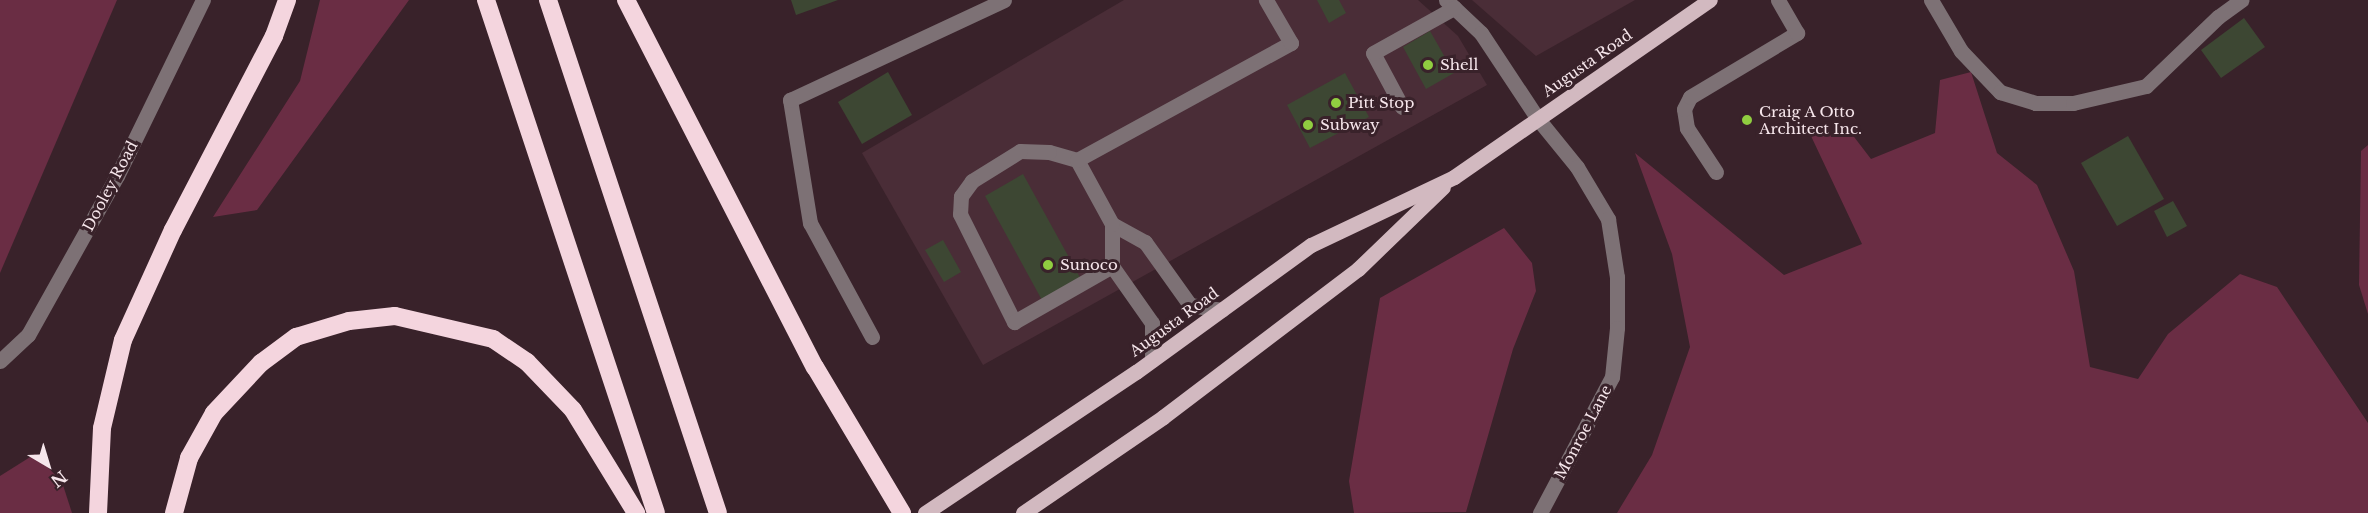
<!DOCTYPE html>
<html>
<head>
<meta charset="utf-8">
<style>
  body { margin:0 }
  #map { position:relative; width:2368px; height:513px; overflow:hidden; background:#39222a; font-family:"Libre Baskerville",serif }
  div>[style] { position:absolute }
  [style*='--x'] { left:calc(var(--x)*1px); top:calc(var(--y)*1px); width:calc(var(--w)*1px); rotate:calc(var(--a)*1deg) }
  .built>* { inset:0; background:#4a2d37 }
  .green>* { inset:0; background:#6a2d44 }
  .building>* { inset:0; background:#3d4733 }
  .minor>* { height:15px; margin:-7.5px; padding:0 7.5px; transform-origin:7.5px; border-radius:7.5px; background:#7d7175 }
  .major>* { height:15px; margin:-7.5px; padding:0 7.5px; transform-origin:7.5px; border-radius:7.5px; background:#d2b9c0 }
  .highway>* { height:18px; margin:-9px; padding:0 9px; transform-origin:9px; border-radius:9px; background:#f4d5de }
  .dots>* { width:16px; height:16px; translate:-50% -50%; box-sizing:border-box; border:3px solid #39222a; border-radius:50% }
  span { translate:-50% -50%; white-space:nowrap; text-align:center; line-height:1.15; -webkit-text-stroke:6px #39222a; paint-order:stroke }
  .street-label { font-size:15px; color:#f6e6eb }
  .poi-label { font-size:15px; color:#f6e6eb }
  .left { translate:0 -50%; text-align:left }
  .north { position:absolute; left:18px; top:435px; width:60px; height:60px; -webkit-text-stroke:4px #39222a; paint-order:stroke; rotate:142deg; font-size:16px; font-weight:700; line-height:24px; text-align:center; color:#f6e6eb }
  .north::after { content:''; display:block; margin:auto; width:21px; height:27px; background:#f6e6eb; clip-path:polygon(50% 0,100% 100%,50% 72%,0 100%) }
</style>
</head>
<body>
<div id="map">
  <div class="built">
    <div style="clip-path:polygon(1124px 0,1418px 0,1458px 36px,1487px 85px,983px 365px,862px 153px)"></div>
    <div style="clip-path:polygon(1472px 0,1635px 0,1536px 56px)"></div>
  </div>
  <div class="green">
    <div style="clip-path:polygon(0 0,117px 0,0 273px)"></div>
    <div style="clip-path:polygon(320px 0,409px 0,257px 210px,213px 217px,300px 81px)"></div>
    <div style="clip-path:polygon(1971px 72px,1997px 153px,2037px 185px,2074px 271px,2090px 367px,2138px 379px,2168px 334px,2240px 274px,2277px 287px,2368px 423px,2368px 513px,1617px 513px,1652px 455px,1690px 347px,1672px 254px,1635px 153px,1784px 275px,1862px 244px,1811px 136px,1848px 129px,1871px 159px,1935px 133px,1940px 80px)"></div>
    <div style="clip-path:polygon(2368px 145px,2368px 314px,2359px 285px,2361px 151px)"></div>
    <div style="clip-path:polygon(1504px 228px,1532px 263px,1536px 291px,1513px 349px,1466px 512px,1354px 513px,1349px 481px,1380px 298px)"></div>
    <div style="clip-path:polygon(35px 454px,62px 482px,72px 513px,0 513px,0 476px)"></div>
  </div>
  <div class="building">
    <div style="clip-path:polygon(791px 0,838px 0,796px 15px)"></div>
    <div style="clip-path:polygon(1317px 0,1339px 0,1346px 13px,1329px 23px)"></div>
    <div style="clip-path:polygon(2244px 18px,2265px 47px,2221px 78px,2201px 50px)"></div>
    <div style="clip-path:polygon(1430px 31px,1454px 73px,1426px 89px,1403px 47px)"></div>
    <div style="clip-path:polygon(888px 72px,912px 115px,862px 144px,838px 102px)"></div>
    <div style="clip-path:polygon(1345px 73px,1369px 117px,1310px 148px,1287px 105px)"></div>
    <div style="clip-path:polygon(2128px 136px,2164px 199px,2117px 226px,2081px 163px)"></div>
    <div style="clip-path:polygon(1023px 174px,1082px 281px,1043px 302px,985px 196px)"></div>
    <div style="clip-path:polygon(2173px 201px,2187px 226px,2167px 237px,2154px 211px)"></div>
    <div style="clip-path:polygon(943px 240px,961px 272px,944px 282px,925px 250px)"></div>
  </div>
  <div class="minor">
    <div style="--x:1446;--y:0;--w:48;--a:43.3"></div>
    <div style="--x:1481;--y:33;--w:103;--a:56.5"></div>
    <div style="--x:1538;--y:119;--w:62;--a:50.9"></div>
    <div style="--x:1577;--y:167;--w:61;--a:59.2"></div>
    <div style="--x:1608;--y:219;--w:59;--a:81.2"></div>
    <div style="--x:1617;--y:277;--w:51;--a:90"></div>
    <div style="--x:1617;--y:328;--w:49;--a:95.8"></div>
    <div style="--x:1612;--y:377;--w:154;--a:117.9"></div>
    <div style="--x:1931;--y:0;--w:59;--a:59.5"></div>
    <div style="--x:1961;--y:51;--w:57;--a:46.4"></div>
    <div style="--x:2000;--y:92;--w:37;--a:17"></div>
    <div style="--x:2035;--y:103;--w:38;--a:0"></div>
    <div style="--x:2073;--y:103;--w:75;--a:-13.1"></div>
    <div style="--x:2146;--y:86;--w:100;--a:-43.8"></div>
    <div style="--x:2218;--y:17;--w:29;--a:-36"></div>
    <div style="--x:1402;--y:107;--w:61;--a:-118.2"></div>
    <div style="--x:1373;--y:53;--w:93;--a:-29.1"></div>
    <div style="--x:1077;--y:160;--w:29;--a:-164"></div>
    <div style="--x:1049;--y:152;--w:29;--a:-178"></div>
    <div style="--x:1020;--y:151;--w:57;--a:148"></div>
    <div style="--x:972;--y:181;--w:19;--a:126"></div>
    <div style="--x:961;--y:196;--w:18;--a:93"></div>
    <div style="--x:960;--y:214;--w:121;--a:63.4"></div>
    <div style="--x:1014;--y:322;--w:113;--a:-29.7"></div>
    <div style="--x:1716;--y:172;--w:53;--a:-123.4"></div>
    <div style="--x:1687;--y:128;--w:19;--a:-99"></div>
    <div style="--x:1684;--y:109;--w:13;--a:-63"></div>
    <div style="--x:1690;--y:97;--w:125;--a:-30.9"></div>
    <div style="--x:1797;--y:33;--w:38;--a:-120"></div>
    <div style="--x:1112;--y:224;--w:38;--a:29"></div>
    <div style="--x:1145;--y:242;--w:77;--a:54.5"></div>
    <div style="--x:1190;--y:305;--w:32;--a:9"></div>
    <div style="--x:872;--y:337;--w:130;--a:-118.5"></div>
    <div style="--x:810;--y:223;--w:125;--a:-99.2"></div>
    <div style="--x:790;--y:100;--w:236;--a:-25"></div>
    <div style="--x:1152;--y:360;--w:37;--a:-90"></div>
    <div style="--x:1152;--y:323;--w:70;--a:-125.1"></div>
    <div style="--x:1112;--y:266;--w:42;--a:-90"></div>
    <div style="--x:1112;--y:224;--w:73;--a:-118.7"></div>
    <div style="--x:1077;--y:160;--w:244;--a:-28.7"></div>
    <div style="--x:1291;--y:43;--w:50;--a:-120.2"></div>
    <div style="--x:0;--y:361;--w:38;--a:-43"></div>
    <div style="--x:28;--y:335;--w:182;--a:-60.8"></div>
    <div style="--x:117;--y:176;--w:196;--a:-64"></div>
  </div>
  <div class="major">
    <div style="--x:925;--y:513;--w:254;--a:-33.8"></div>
    <div style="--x:1136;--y:372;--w:216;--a:-36"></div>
    <div style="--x:1311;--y:245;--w:158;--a:-25.4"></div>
    <div style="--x:1454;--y:177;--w:311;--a:-34.7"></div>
    <div style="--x:1023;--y:513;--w:170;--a:-34.4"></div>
    <div style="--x:1163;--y:417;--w:245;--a:-37.2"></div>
    <div style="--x:1358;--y:269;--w:118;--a:-44"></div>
  </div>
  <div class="highway">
    <div style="--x:486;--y:0;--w:540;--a:71.67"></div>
    <div style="--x:548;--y:0;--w:540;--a:71.67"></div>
    <div style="--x:626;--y:0;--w:413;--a:62.8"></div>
    <div style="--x:815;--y:367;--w:170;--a:59.2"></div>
    <div style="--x:98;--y:513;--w:85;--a:-87.3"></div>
    <div style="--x:102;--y:428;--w:90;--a:-76.6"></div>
    <div style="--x:123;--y:340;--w:121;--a:-65.6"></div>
    <div style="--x:173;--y:230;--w:219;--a:-62.5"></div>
    <div style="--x:274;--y:36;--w:38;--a:-70"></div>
    <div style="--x:174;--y:513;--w:57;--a:-74.7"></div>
    <div style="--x:189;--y:458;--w:51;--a:-60.9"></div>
    <div style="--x:214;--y:413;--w:69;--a:-46.8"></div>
    <div style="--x:261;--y:363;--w:44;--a:-36.6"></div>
    <div style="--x:296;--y:337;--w:55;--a:-16.8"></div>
    <div style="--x:349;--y:321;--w:46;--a:-6.2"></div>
    <div style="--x:395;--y:316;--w:101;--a:13.2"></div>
    <div style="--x:493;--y:339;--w:41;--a:34.1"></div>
    <div style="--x:527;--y:362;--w:66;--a:46.2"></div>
    <div style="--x:573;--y:410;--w:121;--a:58.5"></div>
  </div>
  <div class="dots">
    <div style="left:1428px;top:65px;background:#90cd40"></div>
    <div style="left:1336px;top:103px;background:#90cd40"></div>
    <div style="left:1747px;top:120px;background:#90cd40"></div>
    <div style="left:1308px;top:125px;background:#90cd40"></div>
    <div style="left:1048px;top:265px;background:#90cd40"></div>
  </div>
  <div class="street-label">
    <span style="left:1587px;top:63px;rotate:-35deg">Augusta Road</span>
    <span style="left:110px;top:186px;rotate:-62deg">Dooley Road</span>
    <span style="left:1174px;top:322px;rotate:-36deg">Augusta Road</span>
    <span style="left:1583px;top:432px;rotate:-62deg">Monroe Lane</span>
  </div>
  <div class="poi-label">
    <span class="left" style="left:1440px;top:65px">Shell</span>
    <span class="left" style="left:1348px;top:103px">Pitt Stop</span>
    <span class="left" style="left:1759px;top:120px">Craig A Otto<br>Architect Inc.</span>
    <span class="left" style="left:1320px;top:125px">Subway</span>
    <span class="left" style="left:1060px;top:265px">Sunoco</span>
  </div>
  <div class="north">N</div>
</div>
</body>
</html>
